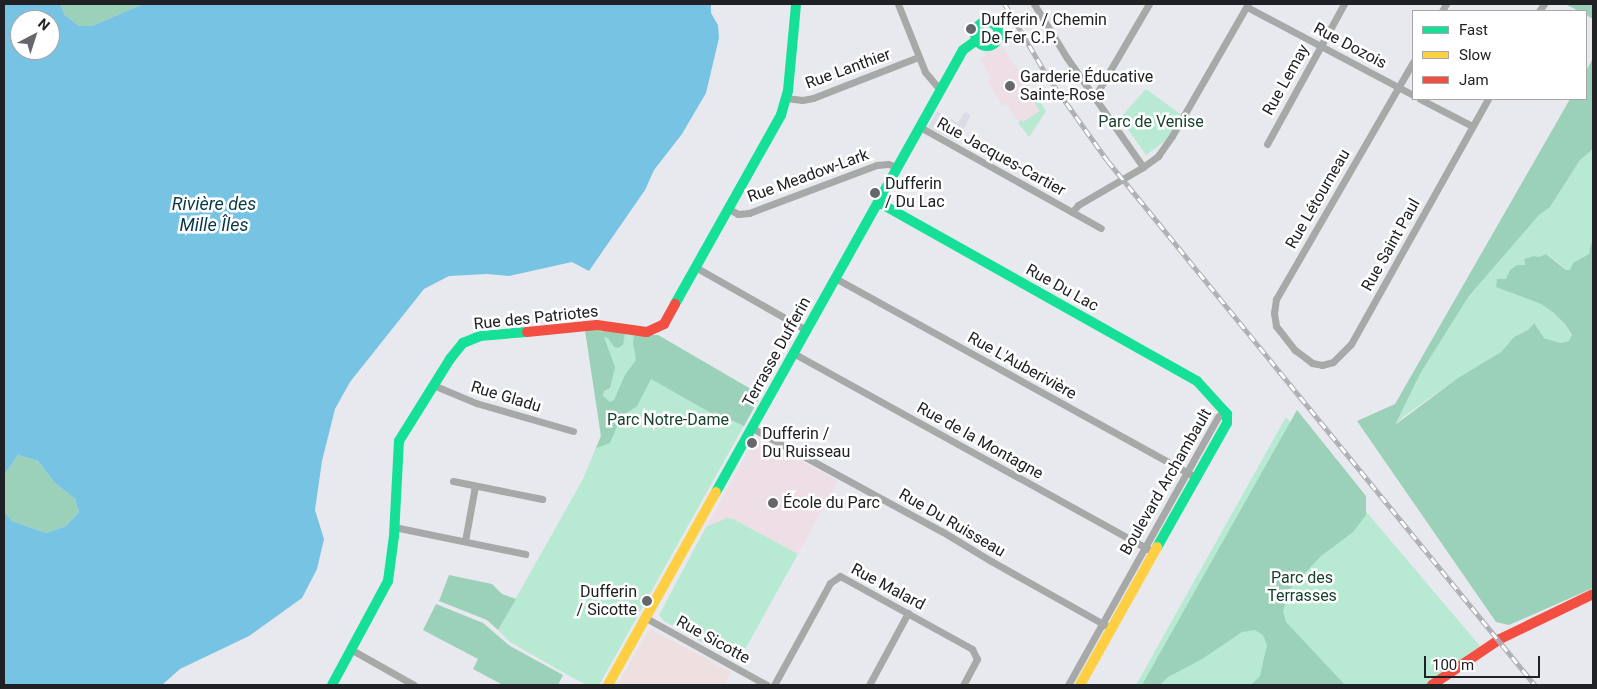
<!DOCTYPE html>
<html>
<head>
<meta charset="utf-8">
<style>
  body { margin:0 }
  #map { position:relative; width:1597px; height:689px; overflow:hidden; background:#e8e9ee; font-family:Roboto,sans-serif }
  div>[style] { position:absolute }
  [style*='--x'] { left:calc(var(--x)*1px); top:calc(var(--y)*1px); width:calc(var(--w)*1px); rotate:calc(var(--a)*1deg) }
  .built>* { inset:0; background:#dadde8 }
  .industrial>* { inset:0; background:#eee0df }
  .education>* { inset:0; background:#eddfe5 }
  .green>* { inset:0; background:#b8e9d2 }
  .forest>* { inset:0; background:#9bd0b9 }
  .water>* { inset:0; background:#77c3e4 }
  .street>* { height:7px; margin:-3.5px; padding:0 3.5px; transform-origin:3.5px; border-radius:3.5px; background:#a7a8a8 }
  .fast>* { height:10px; margin:-5px; padding:0 5px; transform-origin:5px; border-radius:5px; background:#16e098 }
  .fast>.ring { margin:-5px; padding:0; box-sizing:content-box; background:none; border:10px solid #16e098; border-radius:50% }
  .slow>* { height:10px; margin:-5px; padding:0 5px; transform-origin:5px; border-radius:5px; background:#ffcf43 }
  .jam>* { height:10px; margin:-5px; padding:0 5px; transform-origin:5px; border-radius:5px; background:#f24e42 }
  .rail>* { height:4.5px; margin-top:-2.25px; transform-origin:0; background:repeating-linear-gradient(90deg,#fff 0 8px,#aeaeb2 0 16px); box-sizing:border-box; border-block:1px solid #aeaeb2 }
  .dots>* { width:14px; height:14px; translate:-50% -50%; box-sizing:border-box; border:2px solid #fff; border-radius:50% }
  span { translate:-50% -50%; white-space:nowrap; text-align:center; line-height:1.15; -webkit-text-stroke:5px #fff; paint-order:stroke }
  .poi-label { font-size:16px; color:#202124 }
  .left { translate:0 -50%; text-align:left }
  .right { translate:-100% -50%; text-align:right }
  .street-label { font-size:16px; color:#202124 }
  .park-label { font-size:16px; color:#18422e }
  .water-label { font-size:18px; color:#07384a; font-style:italic }
  .frame { position:absolute; inset:0; border:5px solid #202124; pointer-events:none }
  .legend { position:absolute; left:1412px; top:10px; width:175px; height:90px; box-sizing:border-box; background:#fff; border:1px solid #a6a6a7; margin:0; padding:6px 9px; list-style:none; font-size:15px; color:#202124 }
  .legend li { display:flex; align-items:center; gap:10px; height:25px }
  .legend b { width:25px; border:1px solid #a6a6a7 }
  .north { position:absolute; left:10px; top:10px; width:50px; height:50px; box-sizing:border-box; background:#fff; border:1px solid #a6a6a7; border-radius:50%; rotate:40deg; font-size:14px; font-weight:700; line-height:20px; text-align:center; color:#202124 }
  .north::after { content:''; display:block; margin:auto; width:18px; height:22px; background:#66676b; clip-path:polygon(50% 0,100% 100%,50% 72%,0 100%) }
  .scale { position:absolute; left:1424px; top:656px; width:116px; height:22px; box-sizing:border-box; border:2px solid #202124; border-top:0; padding-left:6px; font-size:15px; line-height:18px; white-space:nowrap; color:#202124; -webkit-text-stroke:4px #fff; paint-order:stroke }
</style>
</head>
<body>
<div id="map">
  <div class="built">
    <div style="clip-path:polygon(937px 111px,958px 123px,965px 112px,971px 115px,957px 142px,928px 127px)"></div>
  </div>
  <div class="industrial">
    <div style="clip-path:polygon(652px 630px,731px 672px,724px 685px,617px 685px,648px 631px)"></div>
  </div>
  <div class="education">
    <div style="clip-path:polygon(1000px 44px,1046px 111px,1029px 137px,1005px 103px,1002px 106px,988px 81px,991px 78px,980px 59px,986px 56px,983px 51px,992px 50px)"></div>
    <div style="clip-path:polygon(755px 439px,768px 443px,838px 481px,798px 554px,733px 519px,727px 518px,706px 527px)"></div>
  </div>
  <div class="green">
    <div style="clip-path:polygon(1146px 89px,1183px 116px,1172px 136px,1146px 155px,1120px 118px)"></div>
    <div style="clip-path:polygon(1033px 91px,1046px 111px,1029px 137px,1018px 123px,1021px 120px,1023px 122px,1040px 111px,1028px 94px)"></div>
    <div style="clip-path:polygon(1593px 149px,1593px 243px,1591px 243px,1589px 254px,1573px 263px,1571px 270px,1567px 270px,1547px 254px,1539px 257px,1534px 256px,1524px 259px,1525px 265px,1506px 279px,1497px 279px,1497px 287px,1541px 304px,1554px 313px,1565px 324px,1572px 336px,1569px 341px,1560px 343px,1544px 338px,1533px 323px,1528px 330px,1514px 337px,1501px 352px,1458px 378px,1403px 417px,1393px 428px,1420px 374px,1469px 296px,1539px 215px,1550px 207px,1580px 160px)"></div>
    <div style="clip-path:polygon(585px 330px,598px 330px,641px 336px,658px 335px,761px 395px,599px 685px,587px 685px,573px 678px,510px 642px,498px 630px,582px 481px,601px 436px)"></div>
    <div style="clip-path:polygon(1286px 417px,1480px 646px,1425px 685px,1136px 685px)"></div>
    <div style="clip-path:polygon(727px 518px,733px 519px,798px 554px,738px 662px,664px 621px,659px 615px,706px 527px)"></div>
  </div>
  <div class="forest">
    <div style="clip-path:polygon(60px 4px,143px 4px,92px 26px,79px 26px,65px 15px)"></div>
    <div style="clip-path:polygon(1565px 4px,1593px 4px,1593px 19px,1586px 15px,1586px 11px,1579px 11px)"></div>
    <div style="clip-path:polygon(1593px 58px,1593px 149px,1580px 160px,1550px 207px,1539px 215px,1469px 296px,1420px 374px,1395px 425px,1458px 378px,1501px 352px,1514px 337px,1528px 330px,1534px 323px,1544px 338px,1560px 343px,1569px 341px,1572px 335px,1565px 324px,1554px 313px,1541px 304px,1496px 287px,1497px 279px,1506px 279px,1510px 270px,1517px 265px,1525px 265px,1524px 259px,1534px 256px,1539px 257px,1546px 254px,1566px 270px,1570px 270px,1573px 263px,1589px 254px,1591px 243px,1593px 243px,1593px 588px,1509px 625px,1496px 622px,1357px 421px,1395px 404px,1570px 99px,1586px 99px,1586px 71px)"></div>
    <div style="clip-path:polygon(606px 329px,625px 333px,623px 345px,618px 348px,614px 347px,608px 338px,604px 337px,615px 367px,610px 388px,604px 391px,603px 396px,610px 402px,614px 400px,625px 375px,636px 360px,633px 343px,634px 335px,658px 335px,761px 395px,744px 426px,714px 412px,713px 414px,651px 379px,637px 406px,621px 417px,610px 443px,596px 448px,601px 436px,585px 330px,598px 330px,602px 332px)"></div>
    <div style="clip-path:polygon(1297px 410px,1366px 496px,1366px 515px,1353px 532px,1321px 556px,1289px 590px,1283px 611px,1286px 622px,1345px 685px,1251px 685px,1260px 676px,1267px 645px,1263px 635px,1255px 630px,1242px 632px,1202px 659px,1168px 677px,1160px 685px,1142px 685px)"></div>
    <div style="clip-path:polygon(18px 455px,38px 461px,55px 483px,75px 499px,79px 512px,66px 526px,46px 533px,12px 521px,4px 511px,4px 475px)"></div>
    <div style="clip-path:polygon(449px 575px,492px 584px,502px 594px,516px 599px,498px 630px,487px 620px,439px 601px)"></div>
    <div style="clip-path:polygon(436px 604px,483px 623px,510px 646px,563px 675px,558px 685px,503px 685px,473px 669px,478px 659px,423px 630px)"></div>
  </div>
  <div class="water">
    <div style="clip-path:polygon(evenodd,4px 4px,60px 4px,65px 15px,79px 26px,92px 26px,143px 4px,711px 4px,711px 13px,718px 25px,719px 38px,706px 93px,682px 134px,654px 170px,645px 190px,589px 271px,572px 262px,509px 276px,487px 274px,449px 276px,424px 289px,350px 382px,335px 409px,322px 461px,315px 510px,324px 539px,317px 569px,302px 598px,249px 636px,180px 669px,162px 685px,4px 685px,4px 511px,12px 521px,46px 533px,66px 526px,79px 512px,75px 499px,55px 483px,38px 461px,18px 455px,4px 475px,4px 4px,20px 20px,50px 20px,50px 50px,20px 50px,20px 20px)"></div>
  </div>
  <div class="street">
    <div style="--x:898;--y:4;--w:73;--a:68.3"></div>
    <div style="--x:925;--y:72;--w:23;--a:50"></div>
    <div style="--x:1034;--y:4;--w:63;--a:58.6"></div>
    <div style="--x:1067;--y:58;--w:133;--a:55.1"></div>
    <div style="--x:1247;--y:7;--w:188;--a:27.9"></div>
    <div style="--x:1442;--y:11;--w:8;--a:-60"></div>
    <div style="--x:1539;--y:11;--w:9;--a:-54"></div>
    <div style="--x:1413;--y:62;--w:274;--a:120"></div>
    <div style="--x:1276;--y:299;--w:14;--a:98"></div>
    <div style="--x:1274;--y:313;--w:13;--a:81"></div>
    <div style="--x:1276;--y:326;--w:31;--a:52"></div>
    <div style="--x:1295;--y:350;--w:21;--a:37"></div>
    <div style="--x:1312;--y:363;--w:10;--a:11"></div>
    <div style="--x:1322;--y:365;--w:11;--a:-15"></div>
    <div style="--x:1333;--y:362;--w:25;--a:-45"></div>
    <div style="--x:1351;--y:344;--w:281;--a:-60.8"></div>
    <div style="--x:786;--y:98;--w:16;--a:7"></div>
    <div style="--x:802;--y:100;--w:11;--a:-10"></div>
    <div style="--x:813;--y:98;--w:113;--a:-21.3"></div>
    <div style="--x:1094;--y:98;--w:109;--a:-59.7"></div>
    <div style="--x:1420;--y:99;--w:59;--a:27.4"></div>
    <div style="--x:920;--y:127;--w:207;--a:29.2"></div>
    <div style="--x:1267;--y:144;--w:160;--a:-61.2"></div>
    <div style="--x:729;--y:209;--w:10;--a:29"></div>
    <div style="--x:738;--y:214;--w:11;--a:-5"></div>
    <div style="--x:749;--y:213;--w:137;--a:-20.6"></div>
    <div style="--x:877;--y:165;--w:11;--a:-5"></div>
    <div style="--x:888;--y:164;--w:9;--a:18"></div>
    <div style="--x:1072;--y:212;--w:9;--a:-49"></div>
    <div style="--x:1078;--y:205;--w:75;--a:-30.3"></div>
    <div style="--x:1143;--y:167;--w:19;--a:-36"></div>
    <div style="--x:1158;--y:156;--w:24;--a:-55"></div>
    <div style="--x:1172;--y:136;--w:152;--a:-60.1"></div>
    <div style="--x:697;--y:268;--w:125;--a:29.6"></div>
    <div style="--x:835;--y:278;--w:412;--a:28.9"></div>
    <div style="--x:793;--y:353;--w:412;--a:28.9"></div>
    <div style="--x:433;--y:385;--w:47;--a:22.7"></div>
    <div style="--x:476;--y:403;--w:101;--a:16.1"></div>
    <div style="--x:752;--y:428;--w:217;--a:28.6"></div>
    <div style="--x:943;--y:532;--w:56;--a:31.1"></div>
    <div style="--x:991;--y:561;--w:139;--a:29.3"></div>
    <div style="--x:453;--y:481;--w:91;--a:11.4"></div>
    <div style="--x:394;--y:527;--w:134;--a:11.6"></div>
    <div style="--x:465;--y:541;--w:56;--a:-79.7"></div>
    <div style="--x:646;--y:618;--w:138;--a:29"></div>
    <div style="--x:352;--y:650;--w:71;--a:29.4"></div>
    <div style="--x:774;--y:685;--w:116;--a:-61.2"></div>
    <div style="--x:830;--y:583;--w:12;--a:-35"></div>
    <div style="--x:840;--y:576;--w:151;--a:28.9"></div>
    <div style="--x:972;--y:649;--w:11;--a:63"></div>
    <div style="--x:977;--y:659;--w:30;--a:118"></div>
    <div style="--x:869;--y:685;--w:82;--a:-61.6"></div>
    <div style="--x:1068;--y:685;--w:307;--a:-60.8"></div>
    <div style="--x:1218;--y:417;--w:10;--a:-45"></div>
  </div>
  <div class="fast">
    <div class="ring" style="left:975px;top:22px;width:14px;height:14px"></div>
    <div style="--x:878;--y:202;--w:366;--a:29.3"></div>
    <div style="--x:1197;--y:381;--w:45;--a:47.7"></div>
    <div style="--x:1227;--y:414;--w:9;--a:90"></div>
    <div style="--x:1227;--y:423;--w:142;--a:119.4"></div>
    <div style="--x:675;--y:304;--w:217;--a:-60.7"></div>
    <div style="--x:781;--y:115;--w:25;--a:-74"></div>
    <div style="--x:788;--y:91;--w:87;--a:-84.7"></div>
    <div style="--x:716;--y:492;--w:506;--a:-60.8"></div>
    <div style="--x:963;--y:50;--w:17;--a:-36"></div>
    <div style="--x:332;--y:685;--w:118;--a:-61.7"></div>
    <div style="--x:388;--y:581;--w:45;--a:-82.4"></div>
    <div style="--x:394;--y:536;--w:95;--a:-87"></div>
    <div style="--x:399;--y:441;--w:97;--a:-58.1"></div>
    <div style="--x:450;--y:359;--w:21;--a:-51"></div>
    <div style="--x:463;--y:343;--w:18;--a:-22"></div>
    <div style="--x:480;--y:336;--w:47;--a:-4.9"></div>
  </div>
  <div class="slow">
    <div style="--x:608;--y:685;--w:221;--a:-60.8"></div>
    <div style="--x:1080;--y:685;--w:158;--a:-60.8"></div>
  </div>
  <div class="jam">
    <div style="--x:527;--y:332;--w:70;--a:-5.7"></div>
    <div style="--x:597;--y:325;--w:50;--a:8"></div>
    <div style="--x:647;--y:332;--w:19;--a:-25"></div>
    <div style="--x:664;--y:324;--w:23;--a:-61"></div>
    <div style="--x:1432;--y:685;--w:82;--a:-34.1"></div>
    <div style="--x:1500;--y:639;--w:103;--a:-25.8"></div>
  </div>
  <div class="rail">
    <div style="--x:1005;--y:4;--w:85;--a:59.5"></div>
    <div style="--x:1048;--y:77;--w:103;--a:54.5"></div>
    <div style="--x:1108;--y:161;--w:676;--a:50.82"></div>
  </div>
  <div class="dots">
    <div style="left:971px;top:29px;background:#66676b"></div>
    <div style="left:1010px;top:86px;background:#66676b"></div>
    <div style="left:875px;top:193px;background:#66676b"></div>
    <div style="left:752px;top:443px;background:#66676b"></div>
    <div style="left:773px;top:503px;background:#66676b"></div>
    <div style="left:647px;top:601px;background:#66676b"></div>
  </div>
  <div class="poi-label">
    <span class="left" style="left:981px;top:29px">Dufferin / Chemin<br>De Fer C.P.</span>
    <span class="left" style="left:1020px;top:86px">Garderie Éducative<br>Sainte-Rose</span>
    <span class="left" style="left:885px;top:193px">Dufferin<br>/ Du Lac</span>
    <span class="left" style="left:762px;top:443px">Dufferin /<br>Du Ruisseau</span>
    <span class="left" style="left:783px;top:503px">École du Parc</span>
    <span class="right" style="left:637px;top:601px">Dufferin<br>/ Sicotte</span>
  </div>
  <div class="street-label">
    <span style="left:1350px;top:46px;rotate:28deg">Rue Dozois</span>
    <span style="left:848px;top:69px;rotate:-20deg">Rue Lanthier</span>
    <span style="left:1286px;top:80px;rotate:-61deg">Rue Lemay</span>
    <span style="left:1001px;top:157px;rotate:29deg">Rue Jacques-Cartier</span>
    <span style="left:808px;top:176px;rotate:-20deg">Rue Meadow-Lark</span>
    <span style="left:1318px;top:199px;rotate:-60deg">Rue Létourneau</span>
    <span style="left:1391px;top:245px;rotate:-61deg">Rue Saint Paul</span>
    <span style="left:1062px;top:288px;rotate:29deg">Rue Du Lac</span>
    <span style="left:536px;top:318px;rotate:-6deg">Rue des Patriotes</span>
    <span style="left:777px;top:352px;rotate:-61deg">Terrasse Dufferin</span>
    <span style="left:1022px;top:366px;rotate:29deg">Rue L'Auberivière</span>
    <span style="left:506px;top:397px;rotate:17deg">Rue Gladu</span>
    <span style="left:980px;top:441px;rotate:29deg">Rue de la Montagne</span>
    <span style="left:1166px;top:482px;rotate:-60deg">Boulevard Archambault</span>
    <span style="left:952px;top:523px;rotate:30deg">Rue Du Ruisseau</span>
    <span style="left:888px;top:587px;rotate:28deg">Rue Malard</span>
    <span style="left:713px;top:640px;rotate:29deg">Rue Sicotte</span>
  </div>
  <div class="park-label">
    <span style="left:1151px;top:122px">Parc de Venise</span>
    <span style="left:668px;top:420px">Parc Notre-Dame</span>
    <span style="left:1302px;top:587px">Parc des<br>Terrasses</span>
  </div>
  <div class="water-label">
    <span style="left:214px;top:215px">Rivière des<br>Mille Îles</span>
  </div>
  <div class="frame"></div>
  <ul class="legend">
  <li><b style="height:6px;background:#16e098"></b>Fast</li>
  <li><b style="height:6px;background:#ffcf43"></b>Slow</li>
  <li><b style="height:6px;background:#f24e42"></b>Jam</li>
  </ul>
  <div class="north">N</div>
  <div class="scale">100 m</div>
</div>
</body>
</html>
